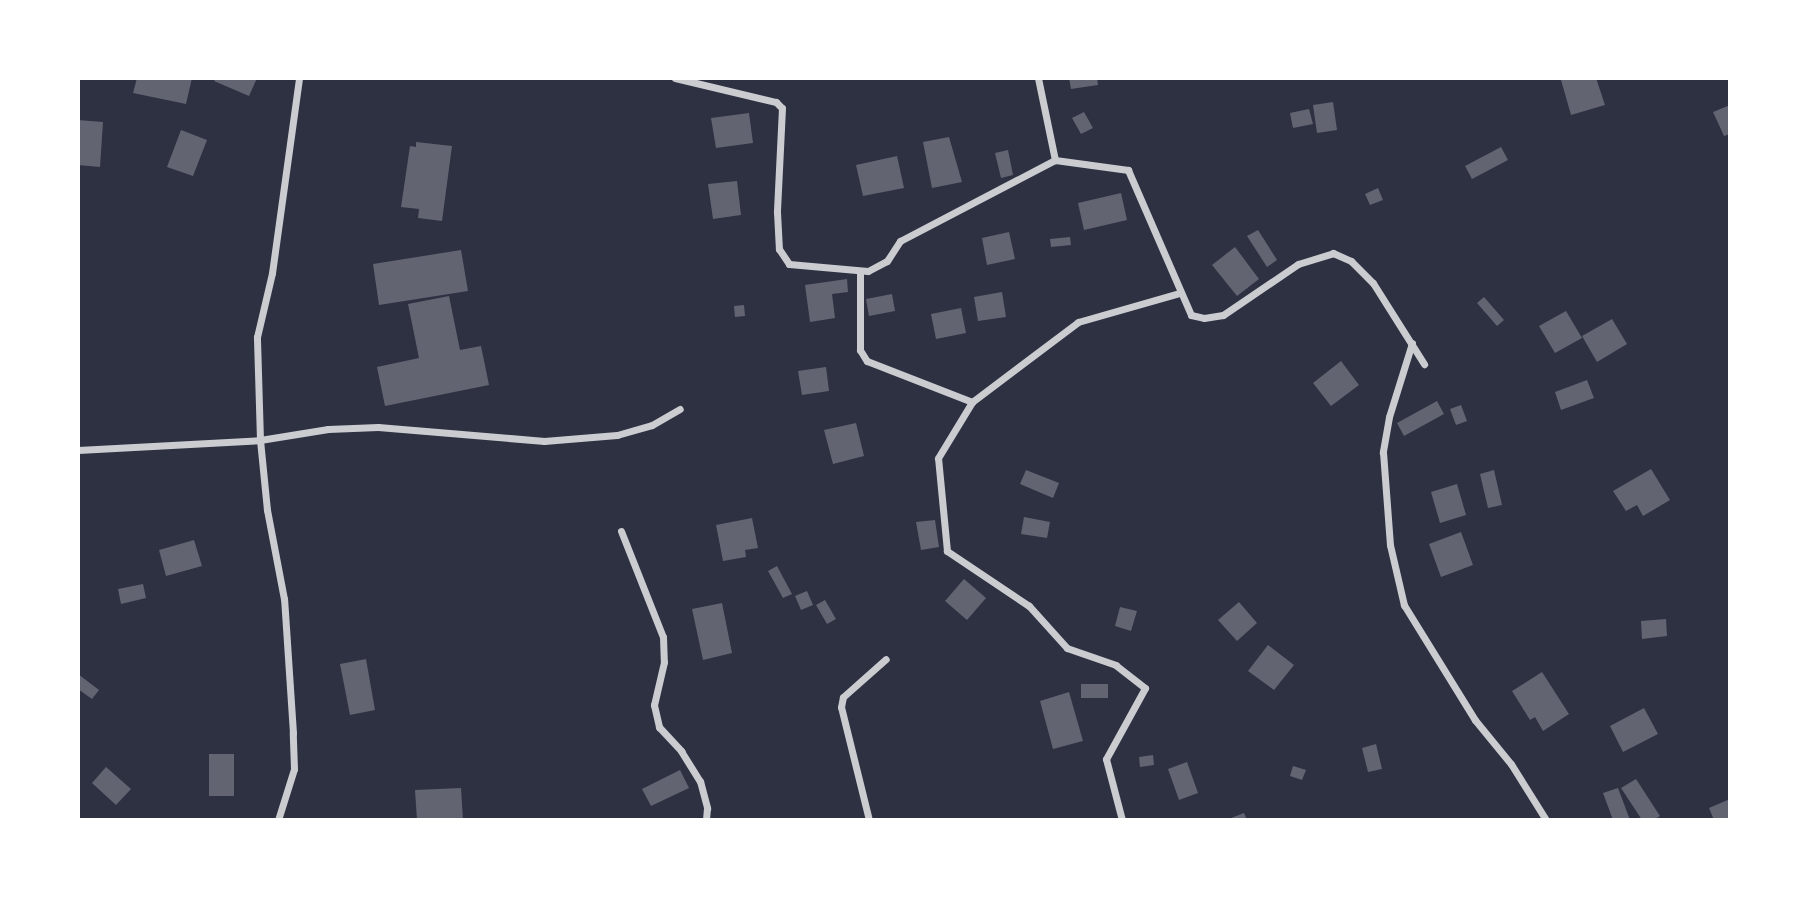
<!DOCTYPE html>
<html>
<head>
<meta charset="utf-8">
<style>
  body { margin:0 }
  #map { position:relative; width:1808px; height:898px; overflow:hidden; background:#2d3142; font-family:Montserrat,sans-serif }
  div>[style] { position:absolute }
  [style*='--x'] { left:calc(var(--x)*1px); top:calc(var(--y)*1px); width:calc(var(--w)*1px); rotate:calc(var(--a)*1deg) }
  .building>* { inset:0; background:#626471 }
  .minor>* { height:7px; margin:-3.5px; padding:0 3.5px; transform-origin:3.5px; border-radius:3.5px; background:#caccd0 }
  span { translate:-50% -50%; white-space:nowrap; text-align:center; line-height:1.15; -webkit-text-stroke:7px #fff; paint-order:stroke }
  .frame { position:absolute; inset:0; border:80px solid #fff; pointer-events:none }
</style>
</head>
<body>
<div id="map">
  <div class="building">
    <div style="clip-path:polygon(137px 78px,192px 78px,186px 104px,133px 93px)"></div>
    <div style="clip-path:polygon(216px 78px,257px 78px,249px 96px,214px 81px)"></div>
    <div style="clip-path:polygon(1069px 78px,1097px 78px,1098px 85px,1071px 89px)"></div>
    <div style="clip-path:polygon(1566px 78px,1596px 78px,1605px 105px,1571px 115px,1561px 80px)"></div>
    <div style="clip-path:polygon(1333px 102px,1337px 130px,1317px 133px,1313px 105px)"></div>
    <div style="clip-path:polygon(1730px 105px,1730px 134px,1724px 136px,1713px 112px)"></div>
    <div style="clip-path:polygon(1309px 109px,1313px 124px,1293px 128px,1290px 113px)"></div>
    <div style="clip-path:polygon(1084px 112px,1093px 128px,1081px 134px,1072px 118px)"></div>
    <div style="clip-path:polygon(749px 113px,753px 143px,716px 148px,711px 118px)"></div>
    <div style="clip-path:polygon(78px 120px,103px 122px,100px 167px,78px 165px)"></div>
    <div style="clip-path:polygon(181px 130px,207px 140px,193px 176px,167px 167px)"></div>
    <div style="clip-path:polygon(949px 137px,962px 182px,932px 188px,923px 142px)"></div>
    <div style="clip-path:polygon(416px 142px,452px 146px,442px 221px,418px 218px,419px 209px,401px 207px,410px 146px,416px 147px)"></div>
    <div style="clip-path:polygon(1501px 147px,1508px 160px,1472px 179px,1465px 166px)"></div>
    <div style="clip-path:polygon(1008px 150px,1013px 175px,1001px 178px,995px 153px)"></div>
    <div style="clip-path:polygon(897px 156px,904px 188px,863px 196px,856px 165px)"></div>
    <div style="clip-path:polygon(737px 181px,741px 215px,713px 219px,708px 184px)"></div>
    <div style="clip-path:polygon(1378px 188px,1383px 200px,1370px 205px,1365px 194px)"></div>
    <div style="clip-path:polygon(1121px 193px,1127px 220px,1084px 230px,1078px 203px)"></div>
    <div style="clip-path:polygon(1258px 230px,1277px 260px,1267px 267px,1247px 236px)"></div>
    <div style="clip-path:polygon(1009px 232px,1015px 259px,987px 265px,982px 238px)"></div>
    <div style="clip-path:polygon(1070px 237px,1071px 245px,1051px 247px,1050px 239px)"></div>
    <div style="clip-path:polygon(1235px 247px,1259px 279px,1237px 296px,1212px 265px)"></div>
    <div style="clip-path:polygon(461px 250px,468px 291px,379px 305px,373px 264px)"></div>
    <div style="clip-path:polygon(847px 279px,848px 292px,832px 294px,835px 318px,810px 322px,805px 285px)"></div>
    <div style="clip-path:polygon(1002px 292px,1006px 317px,978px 321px,974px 297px)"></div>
    <div style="clip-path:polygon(892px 294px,895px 311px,869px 316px,866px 299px)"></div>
    <div style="clip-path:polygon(449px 296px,460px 350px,481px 346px,489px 385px,385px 406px,377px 367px,419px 358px,408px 304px)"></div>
    <div style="clip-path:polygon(1484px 297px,1504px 320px,1497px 326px,1477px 303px)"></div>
    <div style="clip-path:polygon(744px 305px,745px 316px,735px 317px,734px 306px)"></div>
    <div style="clip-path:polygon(961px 308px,966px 333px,936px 339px,931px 314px)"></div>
    <div style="clip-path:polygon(1566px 311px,1582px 338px,1555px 353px,1539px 326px)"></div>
    <div style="clip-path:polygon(1612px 319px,1627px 344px,1597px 362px,1582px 336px)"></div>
    <div style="clip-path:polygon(1341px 361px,1359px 385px,1331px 406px,1313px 383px)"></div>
    <div style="clip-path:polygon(826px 367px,829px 391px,802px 395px,798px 371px)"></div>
    <div style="clip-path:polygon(1587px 380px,1594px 398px,1561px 410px,1555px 392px)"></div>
    <div style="clip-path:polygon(1437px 401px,1444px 414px,1404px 436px,1397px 423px)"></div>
    <div style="clip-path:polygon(1461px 405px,1467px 421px,1456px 425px,1450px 409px)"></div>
    <div style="clip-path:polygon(856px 423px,864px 456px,833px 464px,824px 430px)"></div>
    <div style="clip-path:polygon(1651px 469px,1670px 500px,1643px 516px,1637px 505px,1626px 511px,1613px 491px)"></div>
    <div style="clip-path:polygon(1026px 470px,1059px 483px,1053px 498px,1020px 484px)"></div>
    <div style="clip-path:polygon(1494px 470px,1502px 505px,1488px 508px,1480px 474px)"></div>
    <div style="clip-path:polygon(1457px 484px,1466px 515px,1440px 523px,1431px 492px)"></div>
    <div style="clip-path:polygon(1024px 517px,1050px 522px,1047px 538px,1021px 534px)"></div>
    <div style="clip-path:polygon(752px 518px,758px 548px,745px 550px,746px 557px,723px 561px,716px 525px)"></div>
    <div style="clip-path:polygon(935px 520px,939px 547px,921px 550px,916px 522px)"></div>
    <div style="clip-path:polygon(1461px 532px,1473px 565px,1441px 577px,1429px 544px)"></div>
    <div style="clip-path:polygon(194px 540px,202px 566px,166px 576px,159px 550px)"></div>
    <div style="clip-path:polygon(777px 566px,792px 594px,783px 598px,768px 571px)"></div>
    <div style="clip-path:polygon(964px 579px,986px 598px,967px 620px,945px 601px)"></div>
    <div style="clip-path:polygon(143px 584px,146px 598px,121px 604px,118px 589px)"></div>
    <div style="clip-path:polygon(807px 591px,813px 605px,801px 610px,795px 596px)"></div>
    <div style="clip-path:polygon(825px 600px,836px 619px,827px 624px,816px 605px)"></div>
    <div style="clip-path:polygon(1239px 602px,1257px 623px,1237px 641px,1218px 620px)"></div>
    <div style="clip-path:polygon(722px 603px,732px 653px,703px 660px,692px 609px)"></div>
    <div style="clip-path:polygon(1120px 607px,1137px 611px,1131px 631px,1115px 626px)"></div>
    <div style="clip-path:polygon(1666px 619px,1667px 636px,1642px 639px,1641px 621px)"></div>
    <div style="clip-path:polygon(1268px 645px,1294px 665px,1274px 690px,1248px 671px)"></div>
    <div style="clip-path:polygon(366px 659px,375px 710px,350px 715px,340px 664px)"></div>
    <div style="clip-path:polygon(1542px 672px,1569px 714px,1543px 731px,1535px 717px,1530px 720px,1512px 691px)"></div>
    <div style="clip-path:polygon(78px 674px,99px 690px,92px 699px,78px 689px)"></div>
    <div style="clip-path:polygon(1081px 684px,1108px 684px,1108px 698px,1081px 698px)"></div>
    <div style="clip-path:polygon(1069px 692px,1083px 741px,1053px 749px,1040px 701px)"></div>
    <div style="clip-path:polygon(1644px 708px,1658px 734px,1623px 752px,1610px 726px)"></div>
    <div style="clip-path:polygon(1376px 744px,1382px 769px,1368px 772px,1362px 748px)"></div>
    <div style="clip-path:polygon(209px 754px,234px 754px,234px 796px,209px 796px)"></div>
    <div style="clip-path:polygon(1153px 755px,1154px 765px,1140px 767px,1139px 757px)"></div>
    <div style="clip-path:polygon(1187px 762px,1198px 793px,1179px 800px,1168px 769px)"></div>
    <div style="clip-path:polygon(1293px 766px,1306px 770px,1302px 780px,1290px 776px)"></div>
    <div style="clip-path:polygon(106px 767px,131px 789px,116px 805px,92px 783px)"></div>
    <div style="clip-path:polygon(680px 770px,689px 788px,651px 806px,642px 789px)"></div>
    <div style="clip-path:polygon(1636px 779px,1660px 816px,1654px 820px,1642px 820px,1621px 788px)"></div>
    <div style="clip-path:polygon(461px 788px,463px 820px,417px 820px,415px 790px)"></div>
    <div style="clip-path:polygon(1618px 788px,1630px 820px,1613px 820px,1603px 793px)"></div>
    <div style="clip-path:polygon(1730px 799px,1730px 820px,1714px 820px,1709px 808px)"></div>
    <div style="clip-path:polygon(1244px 813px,1247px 820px,1226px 820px)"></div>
  </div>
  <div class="minor">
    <div style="--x:675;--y:78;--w:104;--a:13.4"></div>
    <div style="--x:776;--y:102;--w:8;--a:45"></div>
    <div style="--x:782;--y:108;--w:104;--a:92.8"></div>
    <div style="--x:777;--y:212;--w:37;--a:87"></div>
    <div style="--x:779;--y:249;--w:18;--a:56"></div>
    <div style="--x:789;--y:264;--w:79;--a:5.1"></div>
    <div style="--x:868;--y:271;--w:21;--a:-28"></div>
    <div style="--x:887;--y:261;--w:24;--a:-57"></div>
    <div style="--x:900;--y:241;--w:175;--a:-27.6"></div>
    <div style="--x:1055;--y:160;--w:74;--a:7.8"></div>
    <div style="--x:1128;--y:170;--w:158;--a:66.5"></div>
    <div style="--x:1191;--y:315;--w:13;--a:13"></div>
    <div style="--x:1204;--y:318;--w:19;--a:-9"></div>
    <div style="--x:1223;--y:315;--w:91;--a:-34.2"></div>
    <div style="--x:1298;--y:264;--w:37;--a:-17"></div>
    <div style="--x:1333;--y:253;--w:20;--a:24"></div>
    <div style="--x:1351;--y:261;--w:31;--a:45"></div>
    <div style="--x:1373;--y:283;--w:96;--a:57.8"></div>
    <div style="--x:1038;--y:78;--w:84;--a:78.3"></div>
    <div style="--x:860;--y:272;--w:78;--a:90"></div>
    <div style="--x:860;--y:350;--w:13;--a:58"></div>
    <div style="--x:867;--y:361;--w:113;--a:21.3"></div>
    <div style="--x:1412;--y:343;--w:77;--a:107.3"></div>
    <div style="--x:1389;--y:417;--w:36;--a:100"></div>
    <div style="--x:1383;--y:452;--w:93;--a:85.7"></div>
    <div style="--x:1390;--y:545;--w:62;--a:76.9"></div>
    <div style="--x:1404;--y:605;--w:135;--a:58.3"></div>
    <div style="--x:1475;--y:720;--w:57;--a:50.7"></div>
    <div style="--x:1511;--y:764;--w:66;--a:58"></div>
    <div style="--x:78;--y:450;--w:182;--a:-3.1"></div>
    <div style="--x:260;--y:440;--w:69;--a:-9.2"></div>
    <div style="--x:328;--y:429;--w:50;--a:-2.3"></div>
    <div style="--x:378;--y:427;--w:167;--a:4.8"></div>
    <div style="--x:544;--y:441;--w:73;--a:-4.7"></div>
    <div style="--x:617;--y:435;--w:36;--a:-16"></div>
    <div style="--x:652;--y:425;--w:32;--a:-30"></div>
    <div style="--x:621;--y:531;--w:114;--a:68.4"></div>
    <div style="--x:663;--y:637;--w:25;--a:88"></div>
    <div style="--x:664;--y:662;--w:44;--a:103.1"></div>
    <div style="--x:654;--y:705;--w:23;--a:77"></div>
    <div style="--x:659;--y:727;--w:33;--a:47"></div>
    <div style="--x:681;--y:751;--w:36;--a:58"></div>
    <div style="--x:700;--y:781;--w:28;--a:75"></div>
    <div style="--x:707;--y:808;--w:12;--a:95"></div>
    <div style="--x:278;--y:820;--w:53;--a:-72.6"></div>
    <div style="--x:294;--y:769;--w:36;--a:-92"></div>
    <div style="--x:293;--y:733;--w:134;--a:-93.8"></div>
    <div style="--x:284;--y:599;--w:91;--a:-100.8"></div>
    <div style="--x:267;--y:510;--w:70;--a:-95.7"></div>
    <div style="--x:260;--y:440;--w:103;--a:-91.7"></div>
    <div style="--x:257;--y:337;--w:66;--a:-76.8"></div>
    <div style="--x:272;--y:273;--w:197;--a:-82.1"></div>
    <div style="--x:869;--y:820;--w:116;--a:-103.9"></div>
    <div style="--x:841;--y:707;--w:10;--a:-79"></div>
    <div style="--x:843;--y:697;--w:57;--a:-41.5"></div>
    <div style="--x:1122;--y:820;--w:63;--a:-104.7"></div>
    <div style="--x:1106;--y:759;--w:81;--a:-61.2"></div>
    <div style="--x:1145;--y:688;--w:37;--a:-142"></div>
    <div style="--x:1116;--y:665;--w:52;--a:-160.9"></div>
    <div style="--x:1067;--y:648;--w:57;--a:-132.1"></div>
    <div style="--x:1029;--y:606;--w:99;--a:-146.1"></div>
    <div style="--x:947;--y:551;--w:93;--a:-95.5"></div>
    <div style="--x:938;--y:458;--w:66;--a:-58.7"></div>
    <div style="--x:972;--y:402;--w:133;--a:-37"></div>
    <div style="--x:1078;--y:322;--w:106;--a:-15.9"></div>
  </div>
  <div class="frame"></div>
</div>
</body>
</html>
